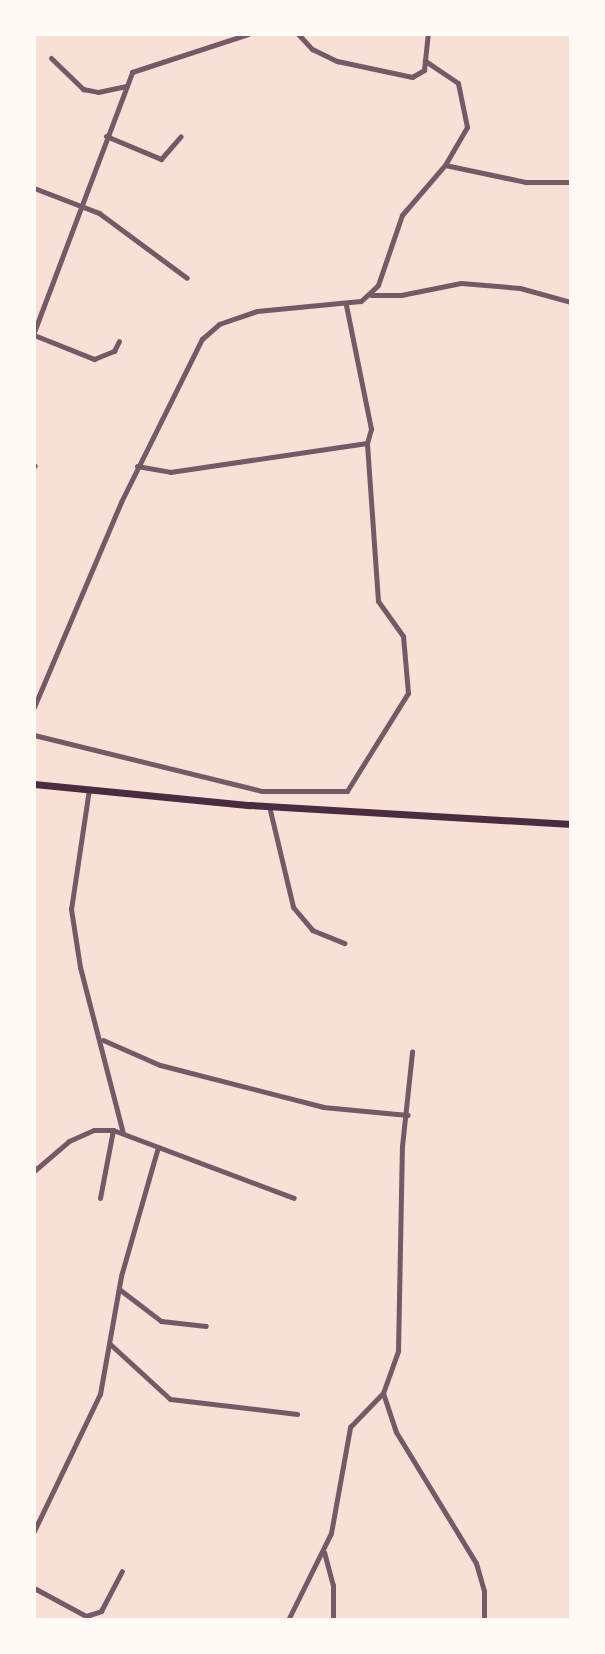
<!DOCTYPE html>
<html>
<head>
<meta charset="utf-8">
<style>
  body { margin:0 }
  #map { position:relative; width:605px; height:1654px; overflow:hidden; background:#f7e1d7; font-family:"Varela Round",sans-serif }
  div>[style] { position:absolute }
  [style*='--x'] { left:calc(var(--x)*1px); top:calc(var(--y)*1px); width:calc(var(--w)*1px); rotate:calc(var(--a)*1deg) }
  .minor>* { height:5px; margin:-2.5px; padding:0 2.5px; transform-origin:2.5px; border-radius:2.5px; background:#755966 }
  .secondary>* { height:7px; margin:-3.5px; padding:0 3.5px; transform-origin:3.5px; border-radius:3.5px; background:#4a2c40 }
  span { translate:-50% -50%; white-space:nowrap; text-align:center; line-height:1.15; -webkit-text-stroke:8px #fffaf5; paint-order:stroke }
  .frame { position:absolute; inset:0; border:36px solid #fffaf5; pointer-events:none }
</style>
</head>
<body>
<div id="map">
  <div class="minor">
    <div style="--x:298;--y:34;--w:21;--a:47"></div>
    <div style="--x:312;--y:49;--w:28;--a:26"></div>
    <div style="--x:337;--y:61;--w:77;--a:12"></div>
    <div style="--x:412;--y:77;--w:14;--a:-30"></div>
    <div style="--x:424;--y:70;--w:36;--a:-84"></div>
    <div style="--x:51;--y:58;--w:45;--a:44.1"></div>
    <div style="--x:83;--y:89;--w:15;--a:11"></div>
    <div style="--x:98;--y:92;--w:29;--a:-12"></div>
    <div style="--x:106;--y:136;--w:60;--a:22.7"></div>
    <div style="--x:161;--y:159;--w:30;--a:-49"></div>
    <div style="--x:445;--y:165;--w:83;--a:11.9"></div>
    <div style="--x:526;--y:182;--w:45;--a:0"></div>
    <div style="--x:34;--y:188;--w:70;--a:21"></div>
    <div style="--x:99;--y:213;--w:109;--a:36.5"></div>
    <div style="--x:371;--y:295;--w:30;--a:0"></div>
    <div style="--x:401;--y:295;--w:61;--a:-11.3"></div>
    <div style="--x:461;--y:283;--w:59;--a:4.8"></div>
    <div style="--x:520;--y:288;--w:53;--a:15.4"></div>
    <div style="--x:34;--y:332;--w:278;--a:-69.3"></div>
    <div style="--x:132;--y:72;--w:122;--a:-18.1"></div>
    <div style="--x:34;--y:335;--w:65;--a:21.8"></div>
    <div style="--x:94;--y:359;--w:22;--a:-22"></div>
    <div style="--x:114;--y:351;--w:11;--a:-63"></div>
    <div style="--x:34;--y:465;--w:1;--a:45"></div>
    <div style="--x:137;--y:466;--w:34;--a:10"></div>
    <div style="--x:170;--y:472;--w:199;--a:-8.4"></div>
    <div style="--x:367;--y:443;--w:15;--a:-74"></div>
    <div style="--x:371;--y:429;--w:126;--a:-101.4"></div>
    <div style="--x:34;--y:707;--w:223;--a:-67"></div>
    <div style="--x:121;--y:502;--w:182;--a:-63.6"></div>
    <div style="--x:202;--y:339;--w:23;--a:-41"></div>
    <div style="--x:219;--y:324;--w:40;--a:-18.9"></div>
    <div style="--x:257;--y:311;--w:104;--a:-5.5"></div>
    <div style="--x:361;--y:301;--w:23;--a:-43"></div>
    <div style="--x:378;--y:285;--w:74;--a:-71.1"></div>
    <div style="--x:402;--y:215;--w:66;--a:-49.3"></div>
    <div style="--x:445;--y:165;--w:44;--a:-59.9"></div>
    <div style="--x:467;--y:127;--w:45;--a:-101.6"></div>
    <div style="--x:458;--y:83;--w:40;--a:-146"></div>
    <div style="--x:34;--y:735;--w:235;--a:13.8"></div>
    <div style="--x:262;--y:791;--w:85;--a:0"></div>
    <div style="--x:347;--y:791;--w:115;--a:-58.1"></div>
    <div style="--x:408;--y:693;--w:57;--a:-95"></div>
    <div style="--x:403;--y:636;--w:43;--a:-125.5"></div>
    <div style="--x:378;--y:601;--w:158;--a:-94"></div>
    <div style="--x:89;--y:789;--w:121;--a:98.5"></div>
    <div style="--x:71;--y:909;--w:59;--a:81.2"></div>
    <div style="--x:80;--y:967;--w:171;--a:75.5"></div>
    <div style="--x:269;--y:806;--w:104;--a:76.6"></div>
    <div style="--x:293;--y:907;--w:30;--a:50"></div>
    <div style="--x:312;--y:930;--w:35;--a:22"></div>
    <div style="--x:103;--y:1040;--w:62;--a:23.7"></div>
    <div style="--x:160;--y:1065;--w:168;--a:14.4"></div>
    <div style="--x:323;--y:1107;--w:85;--a:5.4"></div>
    <div style="--x:34;--y:1171;--w:46;--a:-40.6"></div>
    <div style="--x:69;--y:1141;--w:27;--a:-24"></div>
    <div style="--x:94;--y:1130;--w:19;--a:0"></div>
    <div style="--x:113;--y:1130;--w:193;--a:20.6"></div>
    <div style="--x:100;--y:1198;--w:69;--a:-79.2"></div>
    <div style="--x:119;--y:1289;--w:53;--a:37.3"></div>
    <div style="--x:161;--y:1321;--w:45;--a:6.3"></div>
    <div style="--x:110;--y:1344;--w:81;--a:42.5"></div>
    <div style="--x:170;--y:1399;--w:128;--a:6.7"></div>
    <div style="--x:383;--y:1393;--w:41;--a:71.6"></div>
    <div style="--x:396;--y:1432;--w:153;--a:58.6"></div>
    <div style="--x:476;--y:1563;--w:29;--a:74"></div>
    <div style="--x:484;--y:1591;--w:29;--a:90"></div>
    <div style="--x:34;--y:1531;--w:152;--a:-64.3"></div>
    <div style="--x:100;--y:1394;--w:120;--a:-79.9"></div>
    <div style="--x:121;--y:1276;--w:134;--a:-74"></div>
    <div style="--x:324;--y:1552;--w:34;--a:75"></div>
    <div style="--x:333;--y:1585;--w:35;--a:90"></div>
    <div style="--x:34;--y:1588;--w:59;--a:28.3"></div>
    <div style="--x:86;--y:1616;--w:16;--a:-18"></div>
    <div style="--x:101;--y:1611;--w:45;--a:-62.3"></div>
    <div style="--x:288;--y:1620;--w:97;--a:-63.7"></div>
    <div style="--x:331;--y:1533;--w:108;--a:-79.8"></div>
    <div style="--x:350;--y:1427;--w:47;--a:-45.9"></div>
    <div style="--x:383;--y:1393;--w:45;--a:-70.3"></div>
    <div style="--x:398;--y:1351;--w:205;--a:-88.9"></div>
    <div style="--x:402;--y:1146;--w:95;--a:-83.9"></div>
  </div>
  <div class="secondary">
    <div style="--x:34;--y:784;--w:217;--a:5.6"></div>
    <div style="--x:250;--y:805;--w:322;--a:3.4"></div>
  </div>
  <div class="frame"></div>
</div>
</body>
</html>
